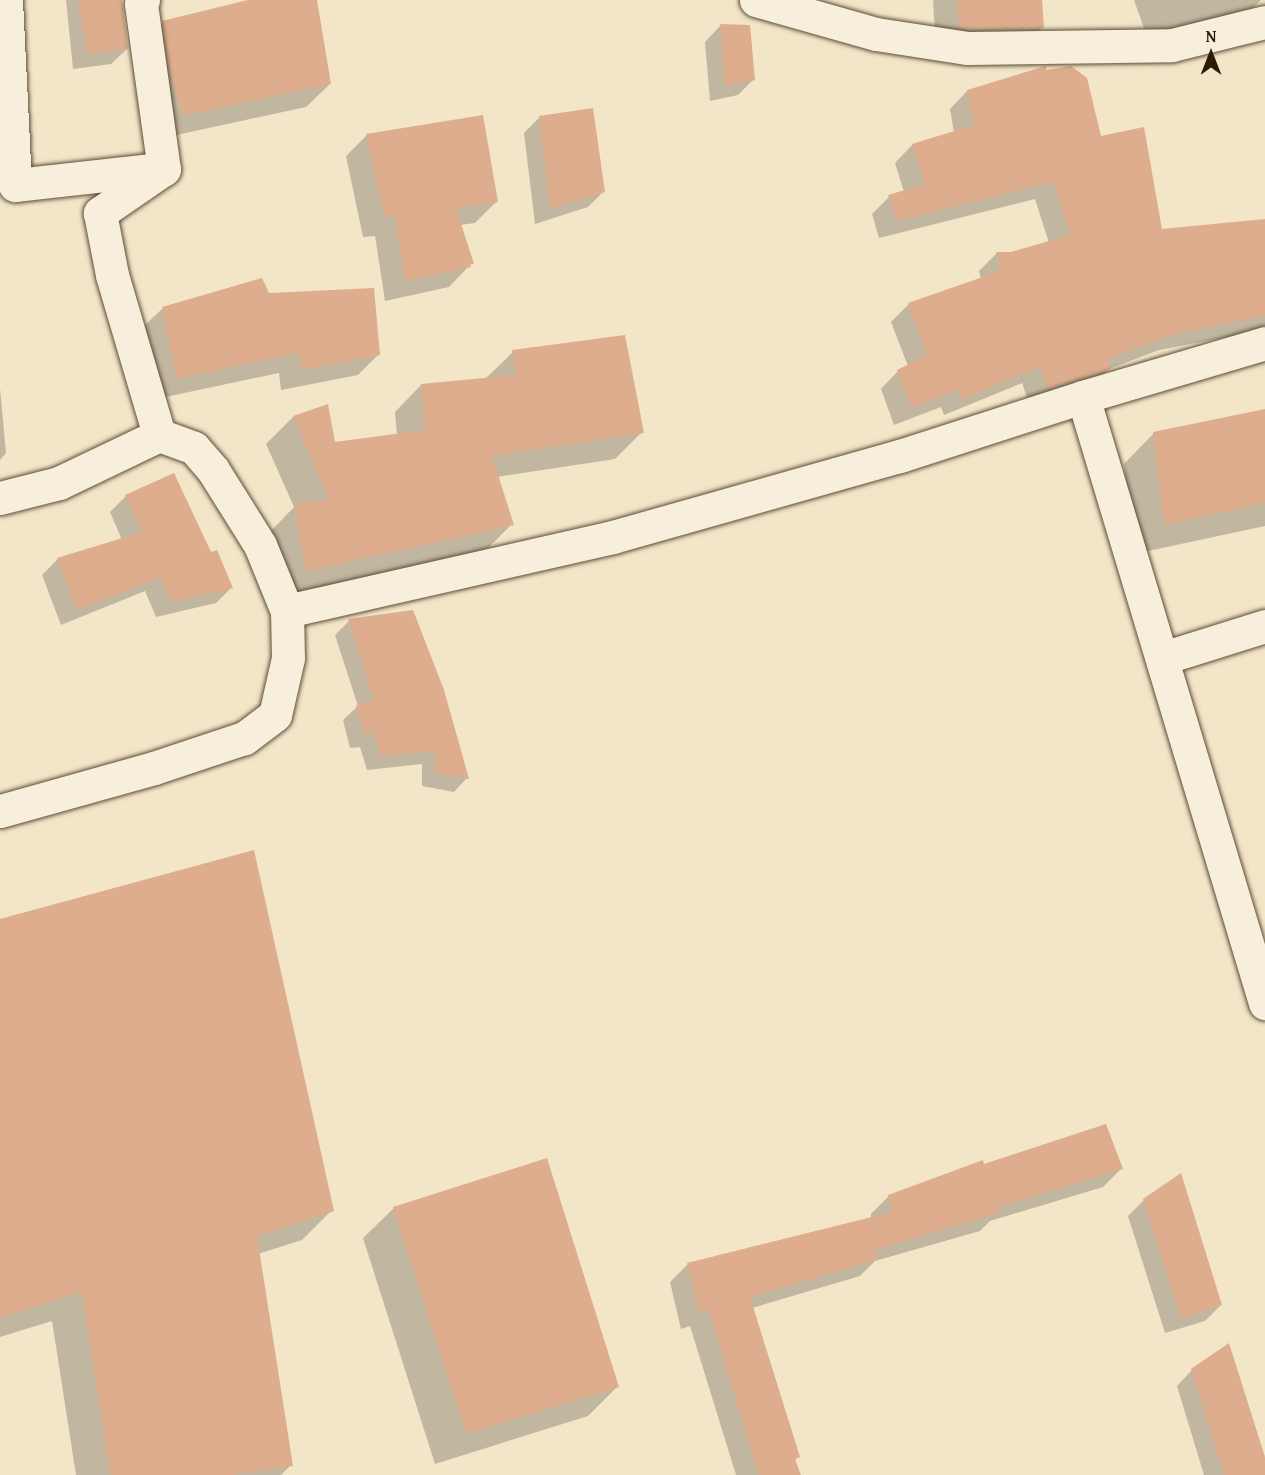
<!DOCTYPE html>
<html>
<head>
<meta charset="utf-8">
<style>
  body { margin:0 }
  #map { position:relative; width:1265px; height:1475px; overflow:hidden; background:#f2e5c8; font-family:"Gentium Book Plus",serif }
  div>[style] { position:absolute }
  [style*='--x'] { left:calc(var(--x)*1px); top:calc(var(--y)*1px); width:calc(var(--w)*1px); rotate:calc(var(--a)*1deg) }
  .shadow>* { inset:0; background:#0003 }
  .building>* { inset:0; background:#dead8d }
  .roads { filter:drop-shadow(0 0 2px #5e4d36) drop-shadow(0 0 2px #5e4d36) }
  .minor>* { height:33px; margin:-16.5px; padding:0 16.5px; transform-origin:16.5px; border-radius:16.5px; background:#f7eedb }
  span { translate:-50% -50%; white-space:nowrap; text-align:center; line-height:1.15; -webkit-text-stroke:6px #f7eedb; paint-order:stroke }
  .north { position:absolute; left:1181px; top:24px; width:60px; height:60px; -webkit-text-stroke:4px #f7eedb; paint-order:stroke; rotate:0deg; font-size:16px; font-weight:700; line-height:24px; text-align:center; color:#2c1a05 }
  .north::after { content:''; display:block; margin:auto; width:21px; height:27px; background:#2c1a05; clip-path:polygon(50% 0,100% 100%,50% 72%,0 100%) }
</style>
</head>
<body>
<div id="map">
  <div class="shadow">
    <div style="clip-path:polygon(66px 0,120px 0,127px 49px,111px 64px,73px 69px)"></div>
    <div style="clip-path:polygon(254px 0,315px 0,330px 84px,306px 107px,158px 139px,140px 46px,163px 22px)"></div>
    <div style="clip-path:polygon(933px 0,1041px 0,1042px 28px,1019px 51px,936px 50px)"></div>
    <div style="clip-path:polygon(1134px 0,1261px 0,1249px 12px,1151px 48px)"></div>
    <div style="clip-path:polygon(720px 26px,754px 79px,738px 95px,710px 101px,705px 42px)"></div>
    <div style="clip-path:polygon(1045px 72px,1100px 138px,1161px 230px,1265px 221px,1265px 330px,1159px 350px,1109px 369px,1091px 387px,1030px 406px,1022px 383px,944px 415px,941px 407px,894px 425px,881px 389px,898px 371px,908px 366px,891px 322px,909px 304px,981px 279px,979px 271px,997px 253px,1011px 253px,1049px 243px,1035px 199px,879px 238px,872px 214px,889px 197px,904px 192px,895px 163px,912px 145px,954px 133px,950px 109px,967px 91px)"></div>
    <div style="clip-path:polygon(540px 117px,604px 191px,588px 207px,535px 224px,524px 133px)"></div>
    <div style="clip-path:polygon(367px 135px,496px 202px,475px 223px,460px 225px,472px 263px,449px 287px,385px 301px,375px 236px,363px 237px,346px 156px)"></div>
    <div style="clip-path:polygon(269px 295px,378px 355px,358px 375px,281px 390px,279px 373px,156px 399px,142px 328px,163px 308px)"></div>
    <div style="clip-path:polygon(513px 352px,642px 432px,615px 459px,497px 477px,512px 524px,485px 551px,280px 597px,268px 534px,294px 507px,266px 444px,293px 417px,327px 406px,334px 444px,397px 435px,395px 412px,421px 385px,485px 379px)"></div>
    <div style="clip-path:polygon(0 388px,6px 453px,0 460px)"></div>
    <div style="clip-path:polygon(1265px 411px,1265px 526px,1134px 554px,1124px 464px,1154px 433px)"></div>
    <div style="clip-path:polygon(126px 496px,210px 554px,231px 588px,216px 603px,156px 617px,145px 591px,61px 625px,42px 575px,58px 559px,122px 540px,110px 512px)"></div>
    <div style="clip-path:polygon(349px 621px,467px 778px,454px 792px,422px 786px,422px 764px,367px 770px,360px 747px,350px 748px,343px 720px,358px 706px,335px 635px)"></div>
    <div style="clip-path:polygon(0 921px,332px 1210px,302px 1240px,258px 1254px,291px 1465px,281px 1475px,76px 1475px,52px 1321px,0 1337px)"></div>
    <div style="clip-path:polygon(983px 1165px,1121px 1169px,1103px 1187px,990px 1221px,980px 1231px,875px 1261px,860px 1276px,752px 1308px,798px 1457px,794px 1461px,800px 1475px,736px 1475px,690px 1326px,681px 1329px,670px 1282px,688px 1264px,871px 1219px,871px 1214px,889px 1196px)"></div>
    <div style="clip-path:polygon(1144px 1200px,1221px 1305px,1205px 1321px,1165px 1333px,1128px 1216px)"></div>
    <div style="clip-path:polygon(394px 1208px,618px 1386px,588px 1416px,435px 1464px,363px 1238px)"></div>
    <div style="clip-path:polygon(1192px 1370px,1265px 1462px,1265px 1475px,1204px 1475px,1177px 1386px)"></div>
  </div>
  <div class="building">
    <div style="clip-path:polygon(78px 0,122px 0,128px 49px,87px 54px)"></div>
    <div style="clip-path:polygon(248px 0,317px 0,331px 84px,182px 116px,167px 57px,162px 21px)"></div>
    <div style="clip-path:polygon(957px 0,1042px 0,1044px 28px,959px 28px)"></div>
    <div style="clip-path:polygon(720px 24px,750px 25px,755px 80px,725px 86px)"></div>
    <div style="clip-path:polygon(1046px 66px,1046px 70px,1071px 66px,1087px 78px,1101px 136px,1144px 127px,1162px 229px,1265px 219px,1265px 316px,1178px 333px,1108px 359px,1111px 369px,1047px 389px,1040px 367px,962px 399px,959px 390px,912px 408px,897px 370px,927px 355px,908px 303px,1000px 271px,996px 252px,1011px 252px,1070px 235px,1053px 182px,897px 221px,888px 195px,925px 184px,912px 144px,974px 125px,967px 90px)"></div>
    <div style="clip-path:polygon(593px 108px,605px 192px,550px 209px,539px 116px)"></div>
    <div style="clip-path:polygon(483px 115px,498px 202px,456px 208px,474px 264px,470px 264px,471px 267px,405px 281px,395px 216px,384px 217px,366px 134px)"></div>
    <div style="clip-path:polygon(262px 278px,269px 293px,374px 288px,380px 355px,301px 370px,299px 353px,176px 379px,162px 307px)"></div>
    <div style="clip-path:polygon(625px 335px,644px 433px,492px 456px,514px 525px,306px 571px,294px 505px,329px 499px,293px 416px,328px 404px,335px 442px,425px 430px,421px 384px,516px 375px,512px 350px)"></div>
    <div style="clip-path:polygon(1265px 409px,1265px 503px,1164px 525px,1153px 432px)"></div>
    <div style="clip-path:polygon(174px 473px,211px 552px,217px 550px,233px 588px,171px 602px,161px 577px,77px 610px,57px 558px,142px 532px,125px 495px)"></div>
    <div style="clip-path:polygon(413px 610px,444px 690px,469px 779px,435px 773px,436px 751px,381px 757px,374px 733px,364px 735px,356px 705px,374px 700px,348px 619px)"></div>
    <div style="clip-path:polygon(254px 850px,334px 1211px,257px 1236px,293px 1466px,234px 1475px,110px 1475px,82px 1292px,0 1318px,0 919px)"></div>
    <div style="clip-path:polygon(1106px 1124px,1123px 1169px,997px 1207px,999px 1213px,874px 1250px,880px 1259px,750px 1297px,800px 1457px,795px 1459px,801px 1475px,759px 1475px,708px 1309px,699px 1312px,687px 1263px,892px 1212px,888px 1195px,983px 1160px,984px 1164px)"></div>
    <div style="clip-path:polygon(547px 1158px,619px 1387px,466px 1434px,393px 1207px)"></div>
    <div style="clip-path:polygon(1181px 1173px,1222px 1305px,1181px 1318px,1143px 1199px)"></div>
    <div style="clip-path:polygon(1229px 1343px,1265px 1457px,1265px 1475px,1224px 1475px,1191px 1369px)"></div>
  </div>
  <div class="roads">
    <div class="minor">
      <div style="--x:6;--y:0;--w:185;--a:87.2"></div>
      <div style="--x:15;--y:185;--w:146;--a:-6.3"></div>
      <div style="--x:143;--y:0;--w:4;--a:117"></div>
      <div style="--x:141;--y:4;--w:167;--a:82.1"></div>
      <div style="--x:164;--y:169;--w:78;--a:145.5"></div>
      <div style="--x:100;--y:213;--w:63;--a:79"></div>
      <div style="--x:112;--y:275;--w:167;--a:73.6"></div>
      <div style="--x:756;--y:0;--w:125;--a:15.8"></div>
      <div style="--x:876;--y:34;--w:93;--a:8.7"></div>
      <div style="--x:968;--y:48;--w:204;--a:-0.8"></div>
      <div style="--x:1172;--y:45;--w:96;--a:-13.9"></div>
      <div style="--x:1083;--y:397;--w:633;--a:73.28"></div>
      <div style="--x:0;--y:498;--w:61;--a:-14.3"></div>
      <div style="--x:59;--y:483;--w:111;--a:-25.6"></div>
      <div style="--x:159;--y:435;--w:37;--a:20"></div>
      <div style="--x:194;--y:448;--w:29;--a:49"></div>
      <div style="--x:213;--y:470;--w:89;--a:57.9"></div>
      <div style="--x:260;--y:545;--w:71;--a:67.8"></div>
      <div style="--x:287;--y:611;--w:47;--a:88.8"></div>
      <div style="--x:288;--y:658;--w:58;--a:102.8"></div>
      <div style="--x:275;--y:715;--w:39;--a:143"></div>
      <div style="--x:244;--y:738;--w:95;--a:161.6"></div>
      <div style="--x:154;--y:768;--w:160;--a:164.4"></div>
      <div style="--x:287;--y:611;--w:334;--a:-12.8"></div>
      <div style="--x:613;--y:537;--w:298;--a:-15.8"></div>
      <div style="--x:900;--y:456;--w:192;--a:-17.9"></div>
      <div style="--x:1083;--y:397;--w:190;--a:-16.5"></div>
      <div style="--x:1163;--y:658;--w:107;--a:-17.4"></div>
    </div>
  </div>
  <div class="north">N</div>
</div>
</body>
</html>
